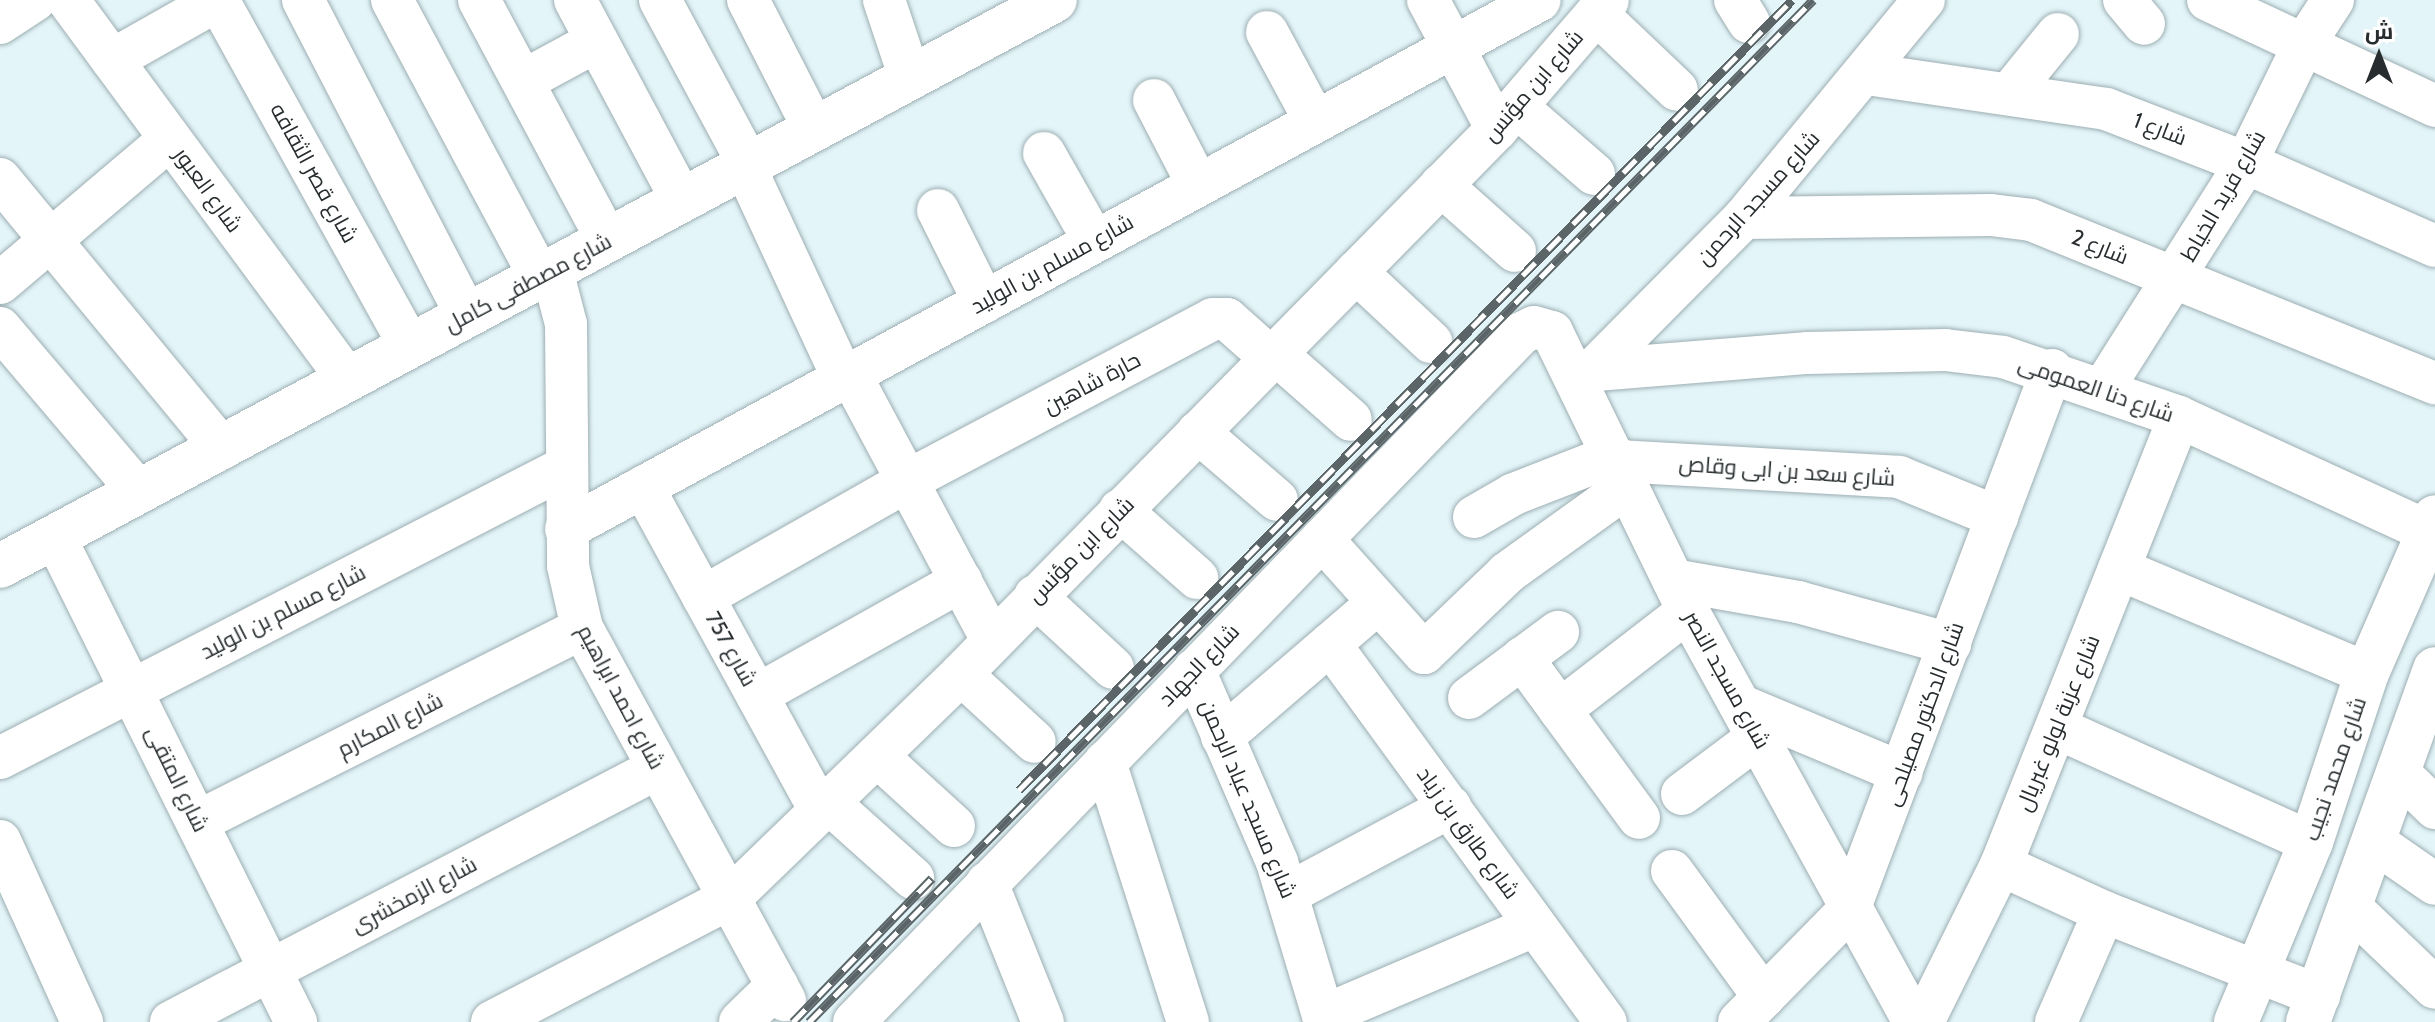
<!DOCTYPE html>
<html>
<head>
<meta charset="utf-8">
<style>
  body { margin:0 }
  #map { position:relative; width:2435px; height:1022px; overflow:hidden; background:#e3f5f9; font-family:Cabin,Cairo,sans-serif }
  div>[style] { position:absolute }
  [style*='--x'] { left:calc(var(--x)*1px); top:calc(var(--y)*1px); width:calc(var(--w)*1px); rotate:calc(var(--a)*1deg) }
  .roads { filter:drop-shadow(0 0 2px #9daeb2) drop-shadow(0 0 2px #9daeb2) }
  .minor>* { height:42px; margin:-21px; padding:0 21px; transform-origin:21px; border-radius:21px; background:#fff }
  .major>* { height:44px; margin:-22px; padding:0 22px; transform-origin:22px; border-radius:22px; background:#fff }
  .rail>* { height:9px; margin-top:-4.5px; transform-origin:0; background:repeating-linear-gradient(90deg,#fff 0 18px,#5b6567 0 36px); box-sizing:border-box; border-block:2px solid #5b6567 }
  span { translate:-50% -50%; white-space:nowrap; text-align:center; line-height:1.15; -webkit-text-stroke:7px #fff; paint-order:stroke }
  .street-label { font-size:22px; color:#272d2f }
  .north { position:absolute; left:2339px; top:16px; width:80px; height:80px; -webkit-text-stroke:6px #fff; paint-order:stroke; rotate:0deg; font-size:22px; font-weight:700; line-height:32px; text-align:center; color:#272d2f }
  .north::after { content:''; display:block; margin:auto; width:28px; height:36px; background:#272d2f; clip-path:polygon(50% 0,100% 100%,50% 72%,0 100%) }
</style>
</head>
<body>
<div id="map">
  <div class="roads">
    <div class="minor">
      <div style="--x:68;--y:0;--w:472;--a:53.6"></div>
      <div style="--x:218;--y:0;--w:396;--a:61"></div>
      <div style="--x:303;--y:0;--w:356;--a:62.6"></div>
      <div style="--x:392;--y:0;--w:314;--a:61.9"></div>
      <div style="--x:479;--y:0;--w:272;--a:61.9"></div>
      <div style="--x:575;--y:0;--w:227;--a:61.9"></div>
      <div style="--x:660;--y:0;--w:187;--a:61.7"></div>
      <div style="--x:748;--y:0;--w:145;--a:62.9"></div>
      <div style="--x:884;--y:0;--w:82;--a:71.6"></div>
      <div style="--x:1428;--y:0;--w:146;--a:61.9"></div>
      <div style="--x:1735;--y:0;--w:26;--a:58"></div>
      <div style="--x:2124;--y:0;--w:31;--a:50"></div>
      <div style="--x:2208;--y:0;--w:251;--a:25"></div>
      <div style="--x:1597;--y:14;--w:110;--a:43.5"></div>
      <div style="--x:0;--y:23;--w:42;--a:-33.3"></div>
      <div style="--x:1267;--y:32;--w:101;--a:61.7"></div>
      <div style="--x:112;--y:60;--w:122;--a:-29.5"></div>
      <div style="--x:1867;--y:74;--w:242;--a:8.3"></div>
      <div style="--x:2106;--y:109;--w:150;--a:21.1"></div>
      <div style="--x:2246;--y:163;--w:206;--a:23.7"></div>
      <div style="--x:523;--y:81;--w:84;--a:-28.4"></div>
      <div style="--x:2010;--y:93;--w:76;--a:-50.9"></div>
      <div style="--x:1154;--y:100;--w:96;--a:62.6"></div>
      <div style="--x:1517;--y:107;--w:102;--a:41"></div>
      <div style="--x:1044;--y:153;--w:101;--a:60.4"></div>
      <div style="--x:745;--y:167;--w:233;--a:65.1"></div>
      <div style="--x:0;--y:179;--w:349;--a:50.5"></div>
      <div style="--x:1441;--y:185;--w:99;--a:41.7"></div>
      <div style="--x:938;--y:210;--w:103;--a:63.4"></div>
      <div style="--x:1744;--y:218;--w:247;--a:-0.7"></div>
      <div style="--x:1991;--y:215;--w:40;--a:7.1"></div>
      <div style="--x:2031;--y:220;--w:436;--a:22"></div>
      <div style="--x:552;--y:270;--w:56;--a:75.5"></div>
      <div style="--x:566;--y:324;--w:242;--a:89.5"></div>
      <div style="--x:568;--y:566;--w:64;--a:77.3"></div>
      <div style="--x:582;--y:628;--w:424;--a:61.4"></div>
      <div style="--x:1356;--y:272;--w:103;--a:43"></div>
      <div style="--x:0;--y:283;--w:223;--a:-40.3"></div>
      <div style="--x:0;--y:328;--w:215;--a:49.7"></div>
      <div style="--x:1275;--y:353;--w:101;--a:41.4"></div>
      <div style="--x:1596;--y:370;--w:213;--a:-4.6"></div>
      <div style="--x:1808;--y:353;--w:137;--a:-1.3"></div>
      <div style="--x:1945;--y:350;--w:58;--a:6.9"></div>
      <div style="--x:2003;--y:357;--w:186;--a:18.8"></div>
      <div style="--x:2179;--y:417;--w:275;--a:24.7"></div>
      <div style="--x:850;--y:374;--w:302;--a:61.9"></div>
      <div style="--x:1585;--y:378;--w:226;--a:-45.2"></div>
      <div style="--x:1744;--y:218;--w:283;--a:-50.5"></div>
      <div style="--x:2104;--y:387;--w:265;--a:-57.6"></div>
      <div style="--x:2246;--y:163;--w:130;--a:-64"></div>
      <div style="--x:2303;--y:46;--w:55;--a:-56.9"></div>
      <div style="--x:1198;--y:432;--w:104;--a:40.7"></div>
      <div style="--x:1616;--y:461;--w:283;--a:3.2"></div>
      <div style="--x:1899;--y:477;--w:106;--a:22.2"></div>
      <div style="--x:643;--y:487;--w:368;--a:61.3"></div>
      <div style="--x:1120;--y:510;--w:103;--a:41.4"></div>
      <div style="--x:1474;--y:517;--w:46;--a:-29.9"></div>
      <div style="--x:1514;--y:494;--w:107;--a:-21.3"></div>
      <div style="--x:566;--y:529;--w:1108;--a:-28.51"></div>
      <div style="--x:55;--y:537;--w:542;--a:63.58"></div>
      <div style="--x:1322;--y:539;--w:153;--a:48.2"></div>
      <div style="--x:1424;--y:653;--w:115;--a:-43.9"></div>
      <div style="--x:1507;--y:573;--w:149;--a:-35.7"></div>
      <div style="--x:2119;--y:569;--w:269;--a:22.8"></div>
      <div style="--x:1673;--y:580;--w:127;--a:10"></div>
      <div style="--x:1798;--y:602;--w:158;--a:15.4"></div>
      <div style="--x:1035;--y:596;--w:106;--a:42.7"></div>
      <div style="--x:703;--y:597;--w:235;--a:-29.6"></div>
      <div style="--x:907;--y:481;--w:346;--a:-27.9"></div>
      <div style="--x:1213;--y:319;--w:14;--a:0"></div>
      <div style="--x:1227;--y:319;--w:59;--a:41.6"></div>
      <div style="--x:1330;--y:644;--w:468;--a:53.9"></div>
      <div style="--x:1522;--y:658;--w:198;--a:53.8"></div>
      <div style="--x:1194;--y:670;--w:209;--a:66.6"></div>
      <div style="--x:1277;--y:862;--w:167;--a:73.3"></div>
      <div style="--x:961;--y:674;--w:100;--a:42.6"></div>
      <div style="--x:757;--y:695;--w:234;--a:-29.2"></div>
      <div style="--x:1469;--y:698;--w:111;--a:-36.6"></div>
      <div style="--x:1742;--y:706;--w:173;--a:22.7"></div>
      <div style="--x:1560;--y:710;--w:162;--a:-37.7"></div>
      <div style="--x:2057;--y:728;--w:278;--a:24.2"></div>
      <div style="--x:1222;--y:737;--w:206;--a:-40.7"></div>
      <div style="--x:877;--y:756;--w:104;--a:42.3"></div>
      <div style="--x:0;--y:758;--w:636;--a:-27.21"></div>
      <div style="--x:1105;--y:762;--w:273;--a:72.3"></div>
      <div style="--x:2398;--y:772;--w:52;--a:44.2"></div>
      <div style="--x:1682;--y:794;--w:95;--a:-36.9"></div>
      <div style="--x:829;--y:803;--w:113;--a:41.8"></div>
      <div style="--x:197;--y:822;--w:431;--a:-26.7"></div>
      <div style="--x:0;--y:841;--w:199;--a:65.6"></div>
      <div style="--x:2373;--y:841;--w:75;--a:34.7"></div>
      <div style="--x:2001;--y:865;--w:113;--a:24.5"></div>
      <div style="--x:2104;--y:912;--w:231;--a:21.3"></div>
      <div style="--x:1672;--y:871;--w:156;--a:53.9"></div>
      <div style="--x:987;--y:883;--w:150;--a:68.1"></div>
      <div style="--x:1289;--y:893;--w:183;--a:-28.1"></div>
      <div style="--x:2350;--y:907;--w:117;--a:43.6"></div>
      <div style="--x:1323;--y:1016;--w:229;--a:-23.1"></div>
      <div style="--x:171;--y:1022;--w:549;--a:-27.54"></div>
      <div style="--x:492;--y:1022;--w:268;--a:-27.5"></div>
      <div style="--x:730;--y:898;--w:322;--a:-44.1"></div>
      <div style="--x:961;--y:674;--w:764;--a:-45.48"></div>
      <div style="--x:1497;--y:129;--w:170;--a:-49.3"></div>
      <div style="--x:740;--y:1022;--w:52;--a:-44.2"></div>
      <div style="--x:854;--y:1022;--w:960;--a:-45.89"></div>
      <div style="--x:1522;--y:333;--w:13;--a:-27"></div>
      <div style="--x:1534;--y:327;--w:19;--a:16"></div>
      <div style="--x:1552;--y:332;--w:310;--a:64"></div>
      <div style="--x:1688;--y:611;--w:469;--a:61.2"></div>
      <div style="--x:1739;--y:1022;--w:157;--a:-45.5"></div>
      <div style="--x:1849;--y:910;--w:577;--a:-69.4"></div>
      <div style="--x:1923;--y:1022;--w:175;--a:-63.6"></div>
      <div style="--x:2001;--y:865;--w:482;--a:-68.3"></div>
      <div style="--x:2056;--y:1022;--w:120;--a:-66.4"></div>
    </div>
    <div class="major">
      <div style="--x:0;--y:566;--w:1197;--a:-28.21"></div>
      <div style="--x:2236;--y:1022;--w:195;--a:-67.4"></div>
      <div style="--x:2311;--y:842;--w:178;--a:-71.7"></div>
      <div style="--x:2367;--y:673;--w:170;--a:-66.4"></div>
      <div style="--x:2308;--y:1022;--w:375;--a:-70.2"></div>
    </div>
  </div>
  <div class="rail">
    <div style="--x:1019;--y:790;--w:1105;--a:-45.62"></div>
    <div style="--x:793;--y:1022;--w:200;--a:-46"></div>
    <div style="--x:809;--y:1022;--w:1433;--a:-45.51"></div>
  </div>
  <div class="street-label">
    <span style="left:1533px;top:86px;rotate:-49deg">شارع ابن مؤنس</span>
    <span style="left:2160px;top:129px;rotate:21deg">شارع 1</span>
    <span style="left:314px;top:173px;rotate:61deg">شارع قصر الثقافه</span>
    <span style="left:208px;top:190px;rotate:54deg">شارع العبور</span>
    <span style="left:2223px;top:196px;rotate:-60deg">شارع فريد الخياط</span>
    <span style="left:1758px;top:198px;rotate:-48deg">شارع مسجد الرحمن</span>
    <span style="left:2100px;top:247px;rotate:22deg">شارع 2</span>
    <span style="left:1052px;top:264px;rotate:-29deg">شارع مسلم بن الوليد</span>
    <span style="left:528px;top:283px;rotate:-28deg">شارع مصطفى كامل</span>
    <span style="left:1092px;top:383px;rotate:-28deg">حارة شاهين</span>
    <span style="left:2096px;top:389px;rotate:19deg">شارع دنا العمومى</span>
    <span style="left:1787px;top:471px;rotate:4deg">شارع سعد بن ابى وقاص</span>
    <span style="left:1081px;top:550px;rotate:-45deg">شارع ابن مؤنس</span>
    <span style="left:283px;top:612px;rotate:-27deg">شارع مسلم بن الوليد</span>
    <span style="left:731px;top:649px;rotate:61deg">شارع 757</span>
    <span style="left:1199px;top:665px;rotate:-46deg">شارع الجهاد</span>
    <span style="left:1727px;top:680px;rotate:61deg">شارع مسجد النصر</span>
    <span style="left:621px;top:697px;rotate:62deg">شارع احمد ابراهيم</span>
    <span style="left:1924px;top:714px;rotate:-70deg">شارع الدكتور مصيلحى</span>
    <span style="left:2058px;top:723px;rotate:-68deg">شارع عزبة لولو غبريال</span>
    <span style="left:390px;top:725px;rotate:-27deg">شارع المكارم</span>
    <span style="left:2335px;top:769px;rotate:-71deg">شارع محمد نجيب</span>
    <span style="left:177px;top:779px;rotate:64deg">شارع المتقى</span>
    <span style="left:1248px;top:799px;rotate:67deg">شارع مسجد عباد الرحمن</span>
    <span style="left:1468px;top:833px;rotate:54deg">شارع طارق بن زياد</span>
    <span style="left:414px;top:895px;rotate:-28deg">شارع الزمخشرى</span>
  </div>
  <div class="north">ش</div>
</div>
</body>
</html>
